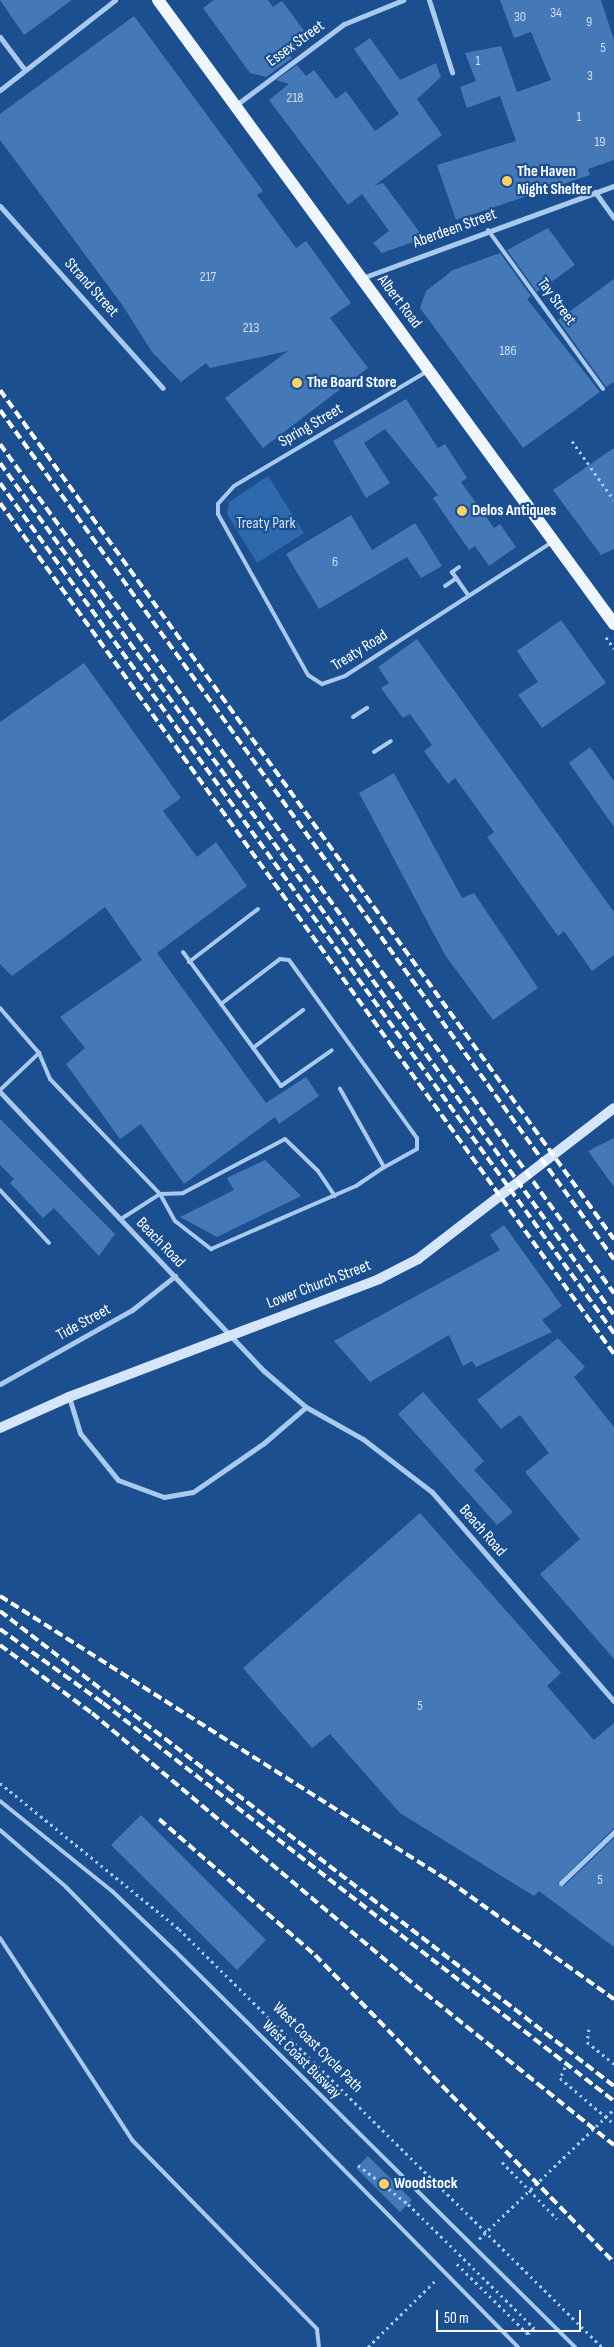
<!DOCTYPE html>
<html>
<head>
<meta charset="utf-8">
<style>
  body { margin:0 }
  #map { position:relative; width:614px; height:2347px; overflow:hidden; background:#1b4f8f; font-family:"Sofia Sans Condensed",sans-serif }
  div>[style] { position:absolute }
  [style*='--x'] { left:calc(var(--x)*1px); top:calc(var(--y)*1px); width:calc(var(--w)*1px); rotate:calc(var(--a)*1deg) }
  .green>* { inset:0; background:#2e69ad }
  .building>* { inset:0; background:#4478b7 }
  .path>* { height:3px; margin-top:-1.5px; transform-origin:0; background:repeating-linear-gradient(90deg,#a9c9ee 0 2.5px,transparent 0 6.5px) }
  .lane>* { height:4px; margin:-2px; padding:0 2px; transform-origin:2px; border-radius:2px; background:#a9c9ee }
  .street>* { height:5px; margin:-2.5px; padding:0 2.5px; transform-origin:2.5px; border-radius:2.5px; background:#a9c9ee }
  .secondary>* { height:10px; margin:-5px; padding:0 5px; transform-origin:5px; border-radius:5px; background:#d6e6fa }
  .primary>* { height:12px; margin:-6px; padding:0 6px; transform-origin:6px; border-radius:6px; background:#f0f6ff }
  .rail>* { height:4px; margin-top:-2px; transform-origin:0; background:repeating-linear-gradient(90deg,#fff 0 9px,transparent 0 13px) }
  .dots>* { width:14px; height:14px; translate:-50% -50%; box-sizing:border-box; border:2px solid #1b4f8f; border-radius:50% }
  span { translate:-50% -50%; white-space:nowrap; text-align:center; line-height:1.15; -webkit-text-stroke:4.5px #1b4f8f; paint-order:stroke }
  .number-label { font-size:14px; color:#d0dded }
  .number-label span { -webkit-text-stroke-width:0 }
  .street-label { font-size:16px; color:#fff }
  .poi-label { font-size:16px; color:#fff; font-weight:700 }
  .left { translate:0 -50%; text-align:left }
  .park-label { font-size:16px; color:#cfe3fa }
  .scale { position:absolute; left:436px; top:2310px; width:145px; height:22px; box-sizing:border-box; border:2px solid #fff; border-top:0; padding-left:6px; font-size:15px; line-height:18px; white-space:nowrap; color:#fff; -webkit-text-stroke:4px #1b4f8f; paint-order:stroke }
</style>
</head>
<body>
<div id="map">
  <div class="green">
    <div style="clip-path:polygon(268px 476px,304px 533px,257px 563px,227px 514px,229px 502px)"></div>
  </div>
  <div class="building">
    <div style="clip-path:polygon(0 0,72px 0,24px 35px)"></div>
    <div style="clip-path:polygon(214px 0,268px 0,273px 7px,282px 1px,308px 36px,287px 52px,292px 58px,266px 77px,250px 73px,203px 8px)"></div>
    <div style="clip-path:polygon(500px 0,601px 0,614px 40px,614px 160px,588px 169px,590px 175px,456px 220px,437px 165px,516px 141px,500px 96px,467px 108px,460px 87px,476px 81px,465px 53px,501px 46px,517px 92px,551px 80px,531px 32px,514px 38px)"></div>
    <div style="clip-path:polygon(134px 16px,263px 191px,257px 195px,296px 248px,306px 241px,351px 303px,330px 318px,368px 368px,263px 448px,225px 398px,288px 351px,210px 368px,206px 363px,181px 382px,152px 352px,123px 306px,0 140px,0 114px)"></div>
    <div style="clip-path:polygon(370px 38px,400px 80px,436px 63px,441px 77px,417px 99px,442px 135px,374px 186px,383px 183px,424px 238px,382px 253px,373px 243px,389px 231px,362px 194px,348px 205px,269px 100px,289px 84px,276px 80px,297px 65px,306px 76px,314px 70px,336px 99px,346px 91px,375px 131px,399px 114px,354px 49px)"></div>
    <div style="clip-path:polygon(548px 228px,575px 265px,537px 292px,507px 250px)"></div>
    <div style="clip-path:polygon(500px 253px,531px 296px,527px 299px,600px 392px,523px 448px,420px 308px,426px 291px,453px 270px)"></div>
    <div style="clip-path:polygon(614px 279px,614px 382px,606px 387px,558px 320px)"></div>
    <div style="clip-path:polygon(406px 399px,438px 448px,445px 444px,467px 478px,461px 482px,494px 528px,500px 524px,516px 547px,489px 566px,475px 546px,469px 550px,433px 498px,438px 495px,385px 429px,364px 443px,390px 483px,366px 498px,333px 441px)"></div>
    <div style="clip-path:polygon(614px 448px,614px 549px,601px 555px,553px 490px)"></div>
    <div style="clip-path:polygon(351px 515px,372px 550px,415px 523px,442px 566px,421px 578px,407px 557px,319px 609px,286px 554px)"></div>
    <div style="clip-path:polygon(561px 620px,606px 683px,542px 728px,518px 695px,538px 682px,517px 651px)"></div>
    <div style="clip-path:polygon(417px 639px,614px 912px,614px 955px,592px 971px,564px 931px,558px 936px,487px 837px,494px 832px,455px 778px,448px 784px,424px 751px,432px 745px,410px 714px,403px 718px,381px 688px,389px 683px,378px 667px)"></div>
    <div style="clip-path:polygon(84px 663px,181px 798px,163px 811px,197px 857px,216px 842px,247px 886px,157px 953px,266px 1103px,306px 1077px,319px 1096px,279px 1124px,275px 1117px,184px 1184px,141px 1124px,120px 1139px,66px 1064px,85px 1048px,60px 1017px,142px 960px,105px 907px,12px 976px,0 964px,0 722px)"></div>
    <div style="clip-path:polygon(590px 747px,614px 781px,614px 827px,569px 763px)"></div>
    <div style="clip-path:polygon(394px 773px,462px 898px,474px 893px,538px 988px,493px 1020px,445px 955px,359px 793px)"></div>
    <div style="clip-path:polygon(0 1119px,115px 1234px,99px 1256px,54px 1208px,43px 1218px,10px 1183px,14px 1179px,0 1165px)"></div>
    <div style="clip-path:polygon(614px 1138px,614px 1187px,588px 1151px)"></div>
    <div style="clip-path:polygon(265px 1160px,301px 1196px,217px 1237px,180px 1217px,234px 1190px,227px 1178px)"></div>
    <div style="clip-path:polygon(504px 1225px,562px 1306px,542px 1320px,552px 1332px,476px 1367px,472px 1361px,463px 1366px,449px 1335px,370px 1382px,334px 1341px,500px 1250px,490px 1235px)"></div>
    <div style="clip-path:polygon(558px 1338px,585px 1367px,574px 1377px,614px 1427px,614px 1659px,540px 1574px,580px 1539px,525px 1472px,549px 1453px,520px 1415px,501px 1429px,477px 1400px)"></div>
    <div style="clip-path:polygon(423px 1392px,484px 1461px,474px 1470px,513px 1512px,497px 1525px,398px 1414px)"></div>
    <div style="clip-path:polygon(420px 1513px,561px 1673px,547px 1686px,594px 1740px,614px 1723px,614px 1828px,557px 1884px,564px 1886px,614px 1838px,614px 1947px,539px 1891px,534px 1896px,400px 1813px,330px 1734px,312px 1748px,243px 1668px)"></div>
    <div style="clip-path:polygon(141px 1815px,266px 1940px,237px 1970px,111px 1845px)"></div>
    <div style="clip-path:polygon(368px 2156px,412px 2200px,400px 2212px,356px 2168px)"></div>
  </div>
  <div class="path">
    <div style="--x:572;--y:441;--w:72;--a:54.6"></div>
    <div style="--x:606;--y:637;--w:14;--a:56"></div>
    <div style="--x:0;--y:1783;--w:231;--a:39.2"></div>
    <div style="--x:179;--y:1929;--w:595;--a:44.66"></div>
    <div style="--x:589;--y:2029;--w:13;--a:99"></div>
    <div style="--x:587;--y:2042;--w:35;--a:39"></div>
    <div style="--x:565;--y:2067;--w:12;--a:114"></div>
    <div style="--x:560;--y:2078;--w:71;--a:40.4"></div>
    <div style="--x:502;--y:2162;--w:79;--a:46"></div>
    <div style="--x:358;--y:2165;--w:63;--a:38"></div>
    <div style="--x:408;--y:2204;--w:177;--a:44.5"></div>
    <div style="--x:534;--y:2328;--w:8;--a:135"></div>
    <div style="--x:528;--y:2334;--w:103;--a:-135.4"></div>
    <div style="--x:479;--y:2239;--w:187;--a:-43.9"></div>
    <div style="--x:368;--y:2347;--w:97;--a:-44.6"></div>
  </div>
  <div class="lane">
    <div style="--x:488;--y:230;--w:196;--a:54.1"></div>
    <div style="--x:426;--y:372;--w:223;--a:149.3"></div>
    <div style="--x:234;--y:486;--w:24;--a:132"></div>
    <div style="--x:218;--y:504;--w:10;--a:90"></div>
    <div style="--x:218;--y:514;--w:184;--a:60.8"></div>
    <div style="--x:308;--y:675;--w:17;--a:33"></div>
    <div style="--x:322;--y:684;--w:24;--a:-19"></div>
    <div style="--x:345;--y:676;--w:247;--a:-32.9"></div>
    <div style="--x:459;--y:567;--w:9;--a:144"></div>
    <div style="--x:452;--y:572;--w:29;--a:55"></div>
    <div style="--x:445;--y:586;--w:14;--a:-34"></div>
    <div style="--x:353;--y:717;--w:17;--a:-33"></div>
    <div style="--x:374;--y:752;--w:20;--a:-33"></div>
    <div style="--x:183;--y:952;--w:166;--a:53.8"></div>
    <div style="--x:281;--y:1086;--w:62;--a:-35.2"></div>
    <div style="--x:189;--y:962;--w:87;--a:-37.5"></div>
    <div style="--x:221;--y:1004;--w:74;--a:-37.3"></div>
    <div style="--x:280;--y:959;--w:9;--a:6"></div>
    <div style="--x:289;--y:960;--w:219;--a:54.3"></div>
    <div style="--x:417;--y:1138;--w:11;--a:90"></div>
    <div style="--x:417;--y:1149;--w:38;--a:151"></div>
    <div style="--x:0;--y:1008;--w:60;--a:49.1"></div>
    <div style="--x:39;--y:1053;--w:28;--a:67"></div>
    <div style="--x:50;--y:1079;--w:159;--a:46.3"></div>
    <div style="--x:160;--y:1194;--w:31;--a:61"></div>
    <div style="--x:175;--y:1221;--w:46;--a:37.9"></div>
    <div style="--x:211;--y:1249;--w:158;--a:-23.5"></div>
    <div style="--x:356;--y:1186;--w:34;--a:-34"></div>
    <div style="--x:384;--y:1167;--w:90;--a:-119.4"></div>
    <div style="--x:253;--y:1048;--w:63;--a:-37.2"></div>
    <div style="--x:0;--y:1090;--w:54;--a:-43.5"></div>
    <div style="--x:0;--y:1190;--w:72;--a:47.2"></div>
    <div style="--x:121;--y:1219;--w:46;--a:-32.7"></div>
    <div style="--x:160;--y:1194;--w:23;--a:-2"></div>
    <div style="--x:183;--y:1193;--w:115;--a:-27.9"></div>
    <div style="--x:285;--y:1139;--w:46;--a:44.1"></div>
    <div style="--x:318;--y:1171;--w:30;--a:56"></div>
    <div style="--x:0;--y:1801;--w:144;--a:38.8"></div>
    <div style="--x:112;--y:1891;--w:87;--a:43.6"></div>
    <div style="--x:175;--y:1951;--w:563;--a:44.71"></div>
    <div style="--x:0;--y:1830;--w:87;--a:40.8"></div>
    <div style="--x:66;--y:1887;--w:645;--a:45.5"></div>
    <div style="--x:0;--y:1938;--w:241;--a:56.8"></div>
    <div style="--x:132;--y:2140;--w:264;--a:45.6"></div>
    <div style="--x:317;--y:2329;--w:18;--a:84"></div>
  </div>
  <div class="street">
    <div style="--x:429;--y:0;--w:76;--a:72.3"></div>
    <div style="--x:0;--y:37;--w:41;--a:52.9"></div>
    <div style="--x:0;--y:90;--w:146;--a:-38"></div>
    <div style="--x:236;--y:105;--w:135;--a:-36.9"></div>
    <div style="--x:344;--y:24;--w:64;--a:-22.1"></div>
    <div style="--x:595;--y:192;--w:32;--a:54"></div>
    <div style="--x:0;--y:206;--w:244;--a:48.2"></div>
    <div style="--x:362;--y:278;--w:268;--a:-20.1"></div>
    <div style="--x:0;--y:1092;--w:384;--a:46.6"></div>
    <div style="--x:264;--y:1371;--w:55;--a:40.6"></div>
    <div style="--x:306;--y:1407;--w:65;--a:29.3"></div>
    <div style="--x:363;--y:1439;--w:87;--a:37.5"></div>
    <div style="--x:432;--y:1492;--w:277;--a:49"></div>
    <div style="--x:0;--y:1384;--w:151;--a:-29.3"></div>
    <div style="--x:132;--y:1310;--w:55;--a:-38.3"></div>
    <div style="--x:69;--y:1397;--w:38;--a:73"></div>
    <div style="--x:80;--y:1433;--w:60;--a:51"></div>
    <div style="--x:118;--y:1480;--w:49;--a:20.3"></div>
    <div style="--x:164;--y:1497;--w:29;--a:-10"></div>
    <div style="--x:193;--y:1492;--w:86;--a:-34.6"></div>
    <div style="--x:264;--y:1443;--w:55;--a:-40.6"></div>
    <div style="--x:561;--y:1883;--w:74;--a:-43.9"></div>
  </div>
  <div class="secondary">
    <div style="--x:0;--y:1428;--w:76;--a:-24.2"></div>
    <div style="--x:69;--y:1397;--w:332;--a:-20.8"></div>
    <div style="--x:379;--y:1279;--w:44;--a:-27.1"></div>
    <div style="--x:418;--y:1259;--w:247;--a:-37.6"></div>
  </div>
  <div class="primary">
    <div style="--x:158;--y:0;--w:773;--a:53.84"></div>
  </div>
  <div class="rail">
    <div style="--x:0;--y:390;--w:1048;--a:54.13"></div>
    <div style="--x:0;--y:410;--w:1048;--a:54.13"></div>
    <div style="--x:0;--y:444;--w:1048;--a:54.13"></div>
    <div style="--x:0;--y:463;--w:1050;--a:54.22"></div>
    <div style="--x:0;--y:483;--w:1049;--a:54.16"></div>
    <div style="--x:0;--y:503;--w:1049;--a:54.19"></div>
    <div style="--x:0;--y:1596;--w:532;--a:32.41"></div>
    <div style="--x:449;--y:1881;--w:203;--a:35.6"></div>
    <div style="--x:0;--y:1611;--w:776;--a:37.73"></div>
    <div style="--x:0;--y:1629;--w:127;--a:35.7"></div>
    <div style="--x:103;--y:1703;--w:648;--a:37.91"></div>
    <div style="--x:0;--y:1645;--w:114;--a:36.5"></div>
    <div style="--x:92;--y:1713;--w:409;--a:40.1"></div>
    <div style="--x:405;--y:1977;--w:268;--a:38.8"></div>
    <div style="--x:159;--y:1819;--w:207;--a:41.1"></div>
    <div style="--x:315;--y:1955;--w:429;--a:45.8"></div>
  </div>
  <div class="dots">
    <div style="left:507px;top:181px;background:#ffd166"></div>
    <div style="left:297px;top:383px;background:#ffd166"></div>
    <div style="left:462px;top:511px;background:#ffd166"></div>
    <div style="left:384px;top:2184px;background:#ffd166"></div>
  </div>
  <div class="number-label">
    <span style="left:556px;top:13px">34</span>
    <span style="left:520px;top:17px">30</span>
    <span style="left:589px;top:22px">9</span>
    <span style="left:603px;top:48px">5</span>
    <span style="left:478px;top:61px">1</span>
    <span style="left:590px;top:76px">3</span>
    <span style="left:295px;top:98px">218</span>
    <span style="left:579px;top:117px">1</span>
    <span style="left:600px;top:142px">19</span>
    <span style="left:208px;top:277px">217</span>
    <span style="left:251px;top:328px">213</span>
    <span style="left:508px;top:351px">186</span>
    <span style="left:335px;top:562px">6</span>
    <span style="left:420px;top:1706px">5</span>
    <span style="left:600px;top:1880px">5</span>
  </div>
  <div class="street-label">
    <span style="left:296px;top:44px;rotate:-36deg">Essex Street</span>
    <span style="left:455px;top:229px;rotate:-20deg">Aberdeen Street</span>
    <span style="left:91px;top:288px;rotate:48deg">Strand Street</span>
    <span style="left:399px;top:302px;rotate:53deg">Albert Road</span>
    <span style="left:556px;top:302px;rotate:54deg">Tay Street</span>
    <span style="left:311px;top:426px;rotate:-30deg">Spring Street</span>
    <span style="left:360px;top:651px;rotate:-32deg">Treaty Road</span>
    <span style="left:160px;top:1243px;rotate:46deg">Beach Road</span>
    <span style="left:319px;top:1285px;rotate:-21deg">Lower Church Street</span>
    <span style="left:84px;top:1323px;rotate:-29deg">Tide Street</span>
    <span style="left:482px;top:1531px;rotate:49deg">Beach Road</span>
    <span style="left:317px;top:2048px;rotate:45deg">West Coast Cycle Path</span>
    <span style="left:301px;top:2060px;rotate:45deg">West Coast Busway</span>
  </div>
  <div class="poi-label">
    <span class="left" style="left:517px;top:181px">The Haven<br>Night Shelter</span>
    <span class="left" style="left:307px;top:383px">The Board Store</span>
    <span class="left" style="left:472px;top:511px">Delos Antiques</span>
    <span class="left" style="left:394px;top:2184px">Woodstock</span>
  </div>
  <div class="park-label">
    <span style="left:266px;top:524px">Treaty Park</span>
  </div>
  <div class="scale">50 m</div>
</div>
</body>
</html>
